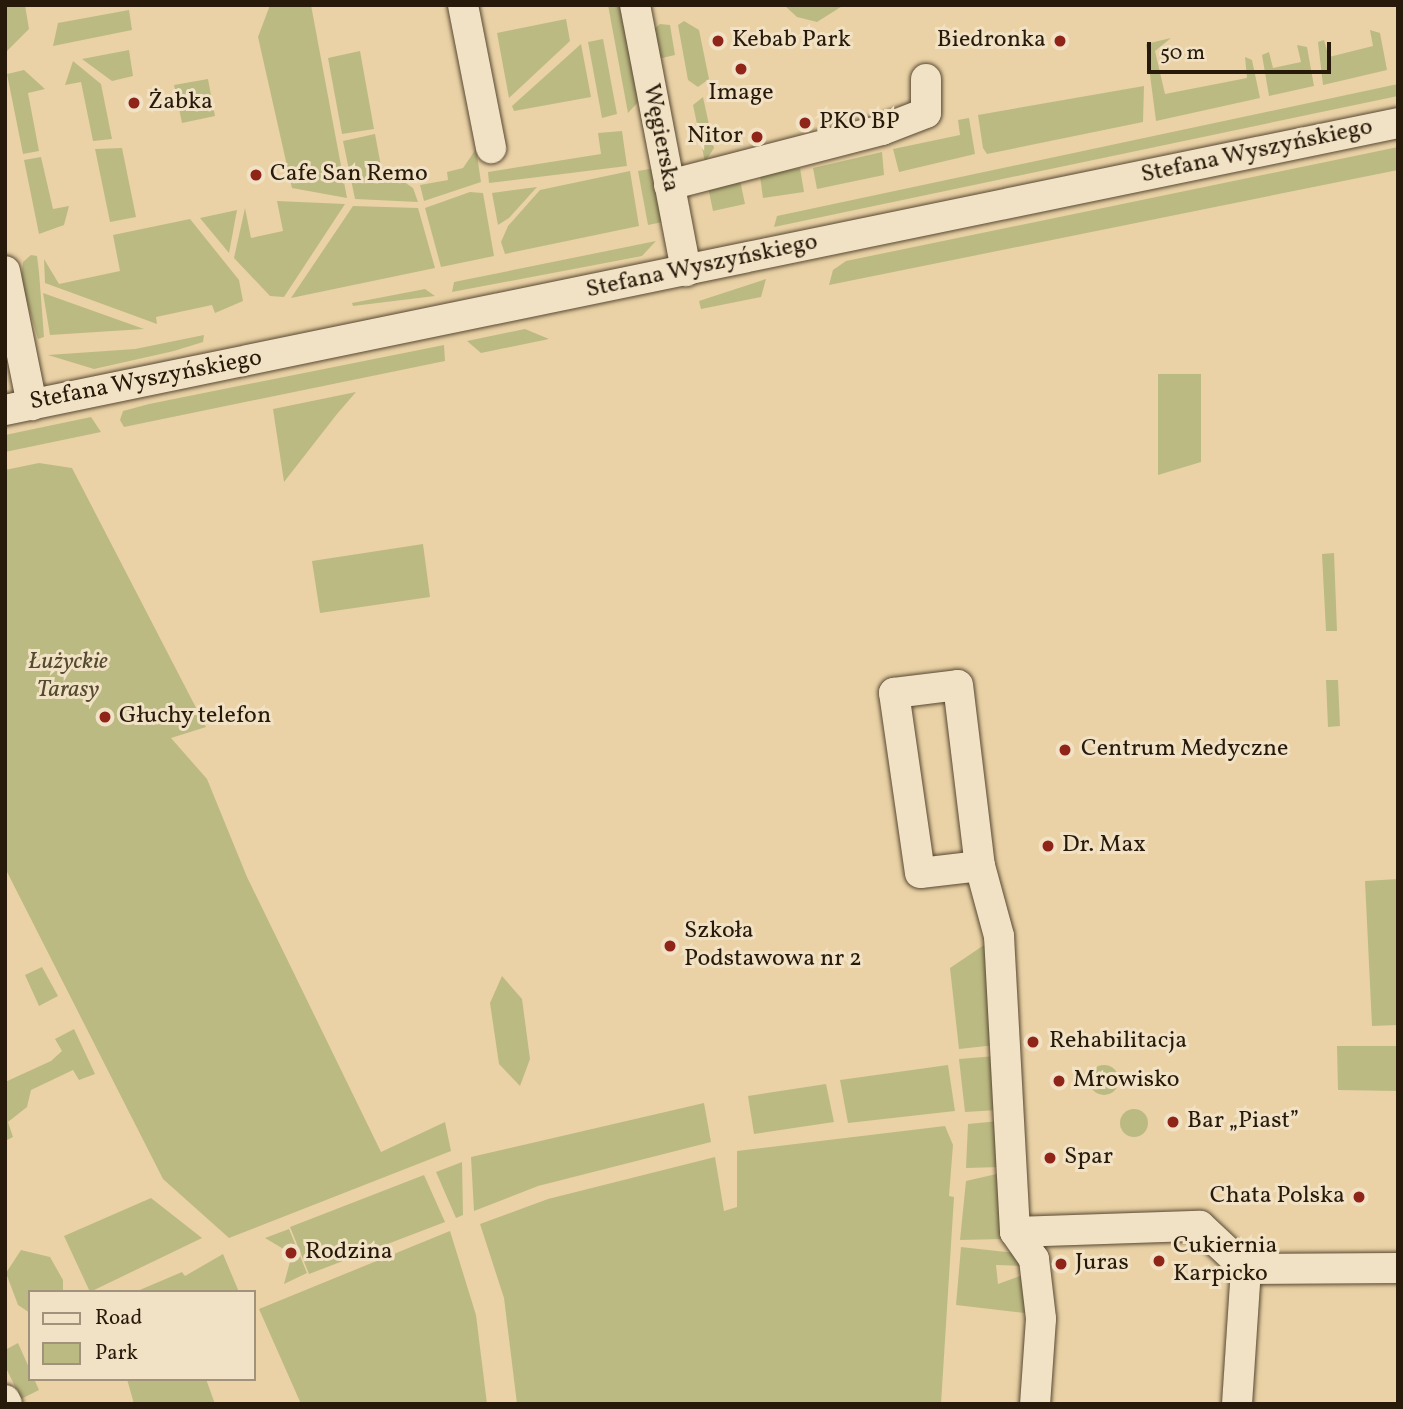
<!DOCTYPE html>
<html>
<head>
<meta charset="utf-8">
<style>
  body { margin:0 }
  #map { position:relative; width:1403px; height:1409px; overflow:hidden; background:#ead2a6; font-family:Vollkorn,serif }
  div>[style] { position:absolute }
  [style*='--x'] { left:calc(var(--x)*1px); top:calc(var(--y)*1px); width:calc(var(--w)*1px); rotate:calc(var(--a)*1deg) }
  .green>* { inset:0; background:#bcba83 }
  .round { border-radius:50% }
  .roads { filter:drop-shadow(0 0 2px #584832) drop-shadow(0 0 2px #584832) }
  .minor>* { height:30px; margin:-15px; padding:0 15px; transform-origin:15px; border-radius:15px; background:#f1e2c5 }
  .dots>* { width:19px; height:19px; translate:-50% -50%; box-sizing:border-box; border:4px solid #f1e2c5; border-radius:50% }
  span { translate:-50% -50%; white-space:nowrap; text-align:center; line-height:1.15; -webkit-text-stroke:6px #f1e2c5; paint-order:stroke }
  .poi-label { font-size:24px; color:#281a0b }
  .left { translate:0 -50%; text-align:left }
  .right { translate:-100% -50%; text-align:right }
  .street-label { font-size:24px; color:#281a0b }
  .park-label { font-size:24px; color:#544a2f; font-style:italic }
  .frame { position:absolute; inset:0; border:7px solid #281a0b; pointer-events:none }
  .legend { position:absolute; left:28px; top:1290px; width:228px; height:91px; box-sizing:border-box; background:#f1e2c5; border:2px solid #a1927b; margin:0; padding:9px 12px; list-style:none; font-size:21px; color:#281a0b }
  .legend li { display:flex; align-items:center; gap:14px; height:35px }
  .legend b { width:35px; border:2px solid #a1927b }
  .scale { position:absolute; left:1147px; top:42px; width:184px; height:32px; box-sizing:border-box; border:4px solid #281a0b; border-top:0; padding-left:9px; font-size:21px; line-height:24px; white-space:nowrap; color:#281a0b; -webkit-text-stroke:5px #f1e2c5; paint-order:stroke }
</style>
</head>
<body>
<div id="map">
  <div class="green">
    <div style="clip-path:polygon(5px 5px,25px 5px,29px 29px,5px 53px)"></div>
    <div style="clip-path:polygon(270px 5px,311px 5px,347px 198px,292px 188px,258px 37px)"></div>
    <div style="clip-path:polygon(608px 5px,624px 5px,640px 100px,628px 113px)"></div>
    <div style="clip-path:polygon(784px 5px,844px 5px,817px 22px,797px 17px)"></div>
    <div style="clip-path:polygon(129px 10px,132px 30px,53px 46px,58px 23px)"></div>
    <div style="clip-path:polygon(566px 19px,570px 41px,509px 98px,497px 33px)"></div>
    <div style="clip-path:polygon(684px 21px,699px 30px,709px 79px,698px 87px,688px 80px,678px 25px)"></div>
    <div style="clip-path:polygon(660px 24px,670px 25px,675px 55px,658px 59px,654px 29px)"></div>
    <div style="clip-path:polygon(1370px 30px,1380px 33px,1387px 70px,1323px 85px,1318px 42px,1324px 40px,1329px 57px,1373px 46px)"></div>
    <div style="clip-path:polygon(1171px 38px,1155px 51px,1165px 94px,1247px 78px,1245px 57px,1252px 60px,1260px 98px,1156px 121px,1146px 44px)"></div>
    <div style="clip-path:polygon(603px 39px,617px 114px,602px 118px,588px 42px)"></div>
    <div style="clip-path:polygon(581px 44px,591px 97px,514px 111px,512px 106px)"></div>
    <div style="clip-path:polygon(1297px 45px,1307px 47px,1314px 86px,1269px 96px,1262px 55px,1269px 52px,1273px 68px,1301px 62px)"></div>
    <div style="clip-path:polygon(129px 50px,133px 76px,112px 81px,82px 59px)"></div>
    <div style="clip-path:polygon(360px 51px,374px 129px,342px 134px,328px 58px)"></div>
    <div style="clip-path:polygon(73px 61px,101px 84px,112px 139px,93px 141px,81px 82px,65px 85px)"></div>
    <div style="clip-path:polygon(24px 70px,45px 89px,28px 93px,39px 151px,23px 154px,7px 74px)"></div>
    <div style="clip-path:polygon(208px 79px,215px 116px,182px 123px,174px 85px)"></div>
    <div style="clip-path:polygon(1398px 84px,1398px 96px,774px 227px,777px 216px)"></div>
    <div style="clip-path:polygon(1144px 86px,1143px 122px,987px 154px,983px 148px,978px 115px)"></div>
    <div style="clip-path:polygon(703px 97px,714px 148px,705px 162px,693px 105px)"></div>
    <div style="clip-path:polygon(969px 118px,975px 154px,899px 172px,893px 149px,960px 135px,958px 120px)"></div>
    <div style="clip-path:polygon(622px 131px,627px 166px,489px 183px,488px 172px,601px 154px,598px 133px)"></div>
    <div style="clip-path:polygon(375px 134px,381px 166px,413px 188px,418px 202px,355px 199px,343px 141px)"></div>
    <div style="clip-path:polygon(1398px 147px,1398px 170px,829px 285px,833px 270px,846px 261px)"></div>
    <div style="clip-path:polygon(122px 148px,136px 217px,110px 222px,95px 149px)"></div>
    <div style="clip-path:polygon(476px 149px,481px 182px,424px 201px,420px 185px,448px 180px,447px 172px,463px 168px)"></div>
    <div style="clip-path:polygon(882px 152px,884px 175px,817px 189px,813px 168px)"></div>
    <div style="clip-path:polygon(41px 157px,53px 209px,69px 206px,64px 225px,39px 234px,24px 160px)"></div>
    <div style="clip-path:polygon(655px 168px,663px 222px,648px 225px,638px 171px)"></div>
    <div style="clip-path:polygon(800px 168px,804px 192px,763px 198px,760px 176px)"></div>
    <div style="clip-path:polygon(630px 171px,639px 226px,505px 254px,501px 242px,508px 226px,540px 190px)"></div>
    <div style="clip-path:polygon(740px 180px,745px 204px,713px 211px,708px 187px)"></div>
    <div style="clip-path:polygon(537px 187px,509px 218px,498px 225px,492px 193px)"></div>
    <div style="clip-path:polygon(470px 192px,483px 193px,494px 256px,441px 267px,425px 208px)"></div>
    <div style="clip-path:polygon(277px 201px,345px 204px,284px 297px,270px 296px,234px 258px,245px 208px,251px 238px,283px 231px)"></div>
    <div style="clip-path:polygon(353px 206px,418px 208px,435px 268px,291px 298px)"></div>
    <div style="clip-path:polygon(237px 210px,229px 253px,200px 218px)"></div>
    <div style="clip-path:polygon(190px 219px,239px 280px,243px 301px,215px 313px,212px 305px,156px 317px,157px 324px,45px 283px,44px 259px,59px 284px,120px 271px,113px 235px)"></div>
    <div style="clip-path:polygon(656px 241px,642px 256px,452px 292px,454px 282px)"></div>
    <div style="clip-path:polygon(31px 255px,37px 256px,39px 272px,44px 337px,38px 339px,21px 281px,23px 262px)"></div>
    <div style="clip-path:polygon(766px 279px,761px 297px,701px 309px,699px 301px)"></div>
    <div style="clip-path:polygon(425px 289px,435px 296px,353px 306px,352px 303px)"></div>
    <div style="clip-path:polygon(43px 293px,144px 329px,50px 335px)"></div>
    <div style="clip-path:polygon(525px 329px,549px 339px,481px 353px,467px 341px)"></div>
    <div style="clip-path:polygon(204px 335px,203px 342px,174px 351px,94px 369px,48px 355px,135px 349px)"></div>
    <div style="clip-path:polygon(444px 345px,445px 361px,124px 427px,120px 420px,123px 411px,149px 404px)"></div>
    <div style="clip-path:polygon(1158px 374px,1201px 374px,1201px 462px,1158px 475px)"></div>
    <div style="clip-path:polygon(356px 392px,337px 414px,284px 482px,273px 409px)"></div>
    <div style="clip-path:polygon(91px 417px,101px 432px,5px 452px,5px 435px)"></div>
    <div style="clip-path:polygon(39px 463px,72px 468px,206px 727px,171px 738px,207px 779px,247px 877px,381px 1152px,445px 1122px,451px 1151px,229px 1238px,163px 1179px,5px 868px,5px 470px)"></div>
    <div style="clip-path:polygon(423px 544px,430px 597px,320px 613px,312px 561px)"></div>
    <div style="clip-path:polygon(1334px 553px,1337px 631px,1326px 631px,1322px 554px)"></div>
    <div style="clip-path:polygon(1326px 680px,1338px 680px,1340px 726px,1328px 727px)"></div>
    <div style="clip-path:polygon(1398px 879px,1398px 1025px,1372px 1026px,1365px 881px)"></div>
    <div style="clip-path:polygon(990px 941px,996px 1045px,959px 1049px,950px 968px)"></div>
    <div style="clip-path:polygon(42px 967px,58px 996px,39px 1006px,25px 975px)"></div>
    <div style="clip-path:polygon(502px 976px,522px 999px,530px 1059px,520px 1086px,499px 1064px,490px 1003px)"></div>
    <div style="clip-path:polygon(74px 1029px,95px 1074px,79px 1080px,73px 1070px,31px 1090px,27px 1107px,8px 1122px,13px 1137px,5px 1141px,5px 1082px,51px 1061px,62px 1051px,55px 1039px)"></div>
    <div style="clip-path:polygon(1337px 1046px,1398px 1046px,1398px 1091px,1338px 1090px)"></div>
    <div style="clip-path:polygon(996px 1056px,998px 1110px,965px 1112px,959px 1059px)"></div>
    <div class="round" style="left:1089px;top:1065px;width:30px;height:30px"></div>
    <div style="clip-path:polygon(948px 1065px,955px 1111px,848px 1123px,840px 1080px)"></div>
    <div style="clip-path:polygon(826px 1084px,834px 1122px,754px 1134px,748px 1096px)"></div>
    <div style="clip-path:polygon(704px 1103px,711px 1142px,538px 1186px,474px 1211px,471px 1157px)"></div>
    <div class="round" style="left:1120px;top:1109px;width:28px;height:28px"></div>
    <div style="clip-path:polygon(999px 1121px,1001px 1167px,966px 1168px,968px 1124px)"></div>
    <div style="clip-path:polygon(945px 1126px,953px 1145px,949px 1196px,954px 1197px,941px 1404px,517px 1404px,504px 1298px,480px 1224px,548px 1199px,715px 1157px,724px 1211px,737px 1207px,737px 1151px)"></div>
    <div style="clip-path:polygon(462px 1162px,463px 1215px,456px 1218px,436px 1172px)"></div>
    <div style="clip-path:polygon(1001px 1173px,1003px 1239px,960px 1240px,966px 1181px)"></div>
    <div style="clip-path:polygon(424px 1175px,445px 1222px,309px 1274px,290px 1227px)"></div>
    <div style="clip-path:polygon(151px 1198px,202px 1238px,90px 1292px,64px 1236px)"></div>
    <div style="clip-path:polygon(289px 1229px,307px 1273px,284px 1284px,292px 1254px,265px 1238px)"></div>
    <div style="clip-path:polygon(450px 1231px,476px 1315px,487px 1404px,301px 1404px,259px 1309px)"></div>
    <div style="clip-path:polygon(961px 1247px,1015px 1253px,1022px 1266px,996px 1265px,998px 1284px,1023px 1275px,1025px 1313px,956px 1305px)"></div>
    <div style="clip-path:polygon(21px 1250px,50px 1257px,63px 1280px,63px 1292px,30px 1292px,30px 1313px,18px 1305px,6px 1273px)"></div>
    <div style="clip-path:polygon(223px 1254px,239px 1292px,135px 1292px,182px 1272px,185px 1276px)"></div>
    <div style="clip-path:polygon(18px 1343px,39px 1390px,21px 1399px,5px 1366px,5px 1350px)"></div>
    <div style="clip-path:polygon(127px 1379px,206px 1379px,215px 1404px,134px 1404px)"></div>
  </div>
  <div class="roads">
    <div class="minor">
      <div style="--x:463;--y:5;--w:146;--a:78.9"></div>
      <div style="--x:635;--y:5;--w:271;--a:79.1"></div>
      <div style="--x:669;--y:185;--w:220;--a:-14.5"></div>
      <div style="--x:882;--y:130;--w:47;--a:-21.1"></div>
      <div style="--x:926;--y:113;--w:34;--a:-90"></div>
      <div style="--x:5;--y:271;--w:137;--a:78.6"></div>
      <div style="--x:5;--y:410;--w:1422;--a:-11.64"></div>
      <div style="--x:980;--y:866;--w:60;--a:173.3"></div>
      <div style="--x:920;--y:873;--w:182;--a:-98.2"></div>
      <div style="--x:894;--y:693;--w:64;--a:-7.1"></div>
      <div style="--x:958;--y:685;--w:182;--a:83.1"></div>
      <div style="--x:980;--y:866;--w:73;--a:74.8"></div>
      <div style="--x:999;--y:936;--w:296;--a:86.9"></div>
      <div style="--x:1015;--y:1232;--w:33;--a:55"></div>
      <div style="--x:1034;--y:1259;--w:60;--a:83.3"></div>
      <div style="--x:1041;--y:1319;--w:85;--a:94"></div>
      <div style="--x:1015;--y:1232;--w:185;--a:-1.9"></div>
      <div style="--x:1200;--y:1226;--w:63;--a:43.1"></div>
      <div style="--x:1246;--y:1269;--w:152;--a:-0.4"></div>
      <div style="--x:5;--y:1400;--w:4;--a:63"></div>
      <div style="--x:1237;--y:1404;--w:135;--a:-86.2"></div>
    </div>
  </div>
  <div class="dots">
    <div style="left:718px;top:41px;background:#8f2418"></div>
    <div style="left:1060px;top:41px;background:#8f2418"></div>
    <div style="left:741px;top:69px;background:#8f2418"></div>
    <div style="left:134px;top:103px;background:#8f2418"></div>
    <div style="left:805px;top:123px;background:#8f2418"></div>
    <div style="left:757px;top:137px;background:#8f2418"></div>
    <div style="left:256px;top:175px;background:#8f2418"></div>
    <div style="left:105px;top:717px;background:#8f2418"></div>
    <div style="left:1065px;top:750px;background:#8f2418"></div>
    <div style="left:1048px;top:846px;background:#8f2418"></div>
    <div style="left:670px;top:946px;background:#8f2418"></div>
    <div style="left:1033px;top:1042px;background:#8f2418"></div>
    <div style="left:1059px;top:1081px;background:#8f2418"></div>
    <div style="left:1173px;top:1122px;background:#8f2418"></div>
    <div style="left:1050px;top:1158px;background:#8f2418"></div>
    <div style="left:1359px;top:1197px;background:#8f2418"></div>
    <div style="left:291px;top:1253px;background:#8f2418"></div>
    <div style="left:1159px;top:1261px;background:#8f2418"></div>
    <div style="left:1061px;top:1264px;background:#8f2418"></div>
  </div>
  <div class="poi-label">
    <span class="left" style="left:732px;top:41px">Kebab Park</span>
    <span class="right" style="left:1046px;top:41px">Biedronka</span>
    <span style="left:741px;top:94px">Image</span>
    <span class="left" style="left:148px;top:103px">Żabka</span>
    <span class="left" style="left:819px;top:123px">PKO BP</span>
    <span class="right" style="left:743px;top:137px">Nitor</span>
    <span class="left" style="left:270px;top:175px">Cafe San Remo</span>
    <span class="left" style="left:119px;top:717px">Głuchy telefon</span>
    <span class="left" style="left:1081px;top:750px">Centrum Medyczne</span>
    <span class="left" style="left:1062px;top:846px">Dr. Max</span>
    <span class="left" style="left:684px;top:946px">Szkoła<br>Podstawowa nr 2</span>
    <span class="left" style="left:1049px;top:1042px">Rehabilitacja</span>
    <span class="left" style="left:1073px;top:1081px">Mrowisko</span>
    <span class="left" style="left:1187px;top:1122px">Bar „Piast”</span>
    <span class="left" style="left:1064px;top:1158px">Spar</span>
    <span class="right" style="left:1345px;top:1197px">Chata Polska</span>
    <span class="left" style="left:1173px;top:1261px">Cukiernia<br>Karpicko</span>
    <span class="left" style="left:305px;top:1253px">Rodzina</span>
    <span class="left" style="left:1075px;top:1264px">Juras</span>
  </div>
  <div class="street-label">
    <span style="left:660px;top:138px;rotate:79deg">Węgierska</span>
    <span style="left:1257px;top:152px;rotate:-12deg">Stefana Wyszyńskiego</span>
    <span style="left:702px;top:267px;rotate:-12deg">Stefana Wyszyńskiego</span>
    <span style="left:146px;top:381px;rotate:-11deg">Stefana Wyszyńskiego</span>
  </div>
  <div class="park-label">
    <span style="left:68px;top:677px">Łużyckie<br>Tarasy</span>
  </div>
  <div class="frame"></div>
  <ul class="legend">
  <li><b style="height:9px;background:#f1e2c5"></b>Road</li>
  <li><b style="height:19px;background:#bcba83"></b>Park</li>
  </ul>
  <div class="scale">50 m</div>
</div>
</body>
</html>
